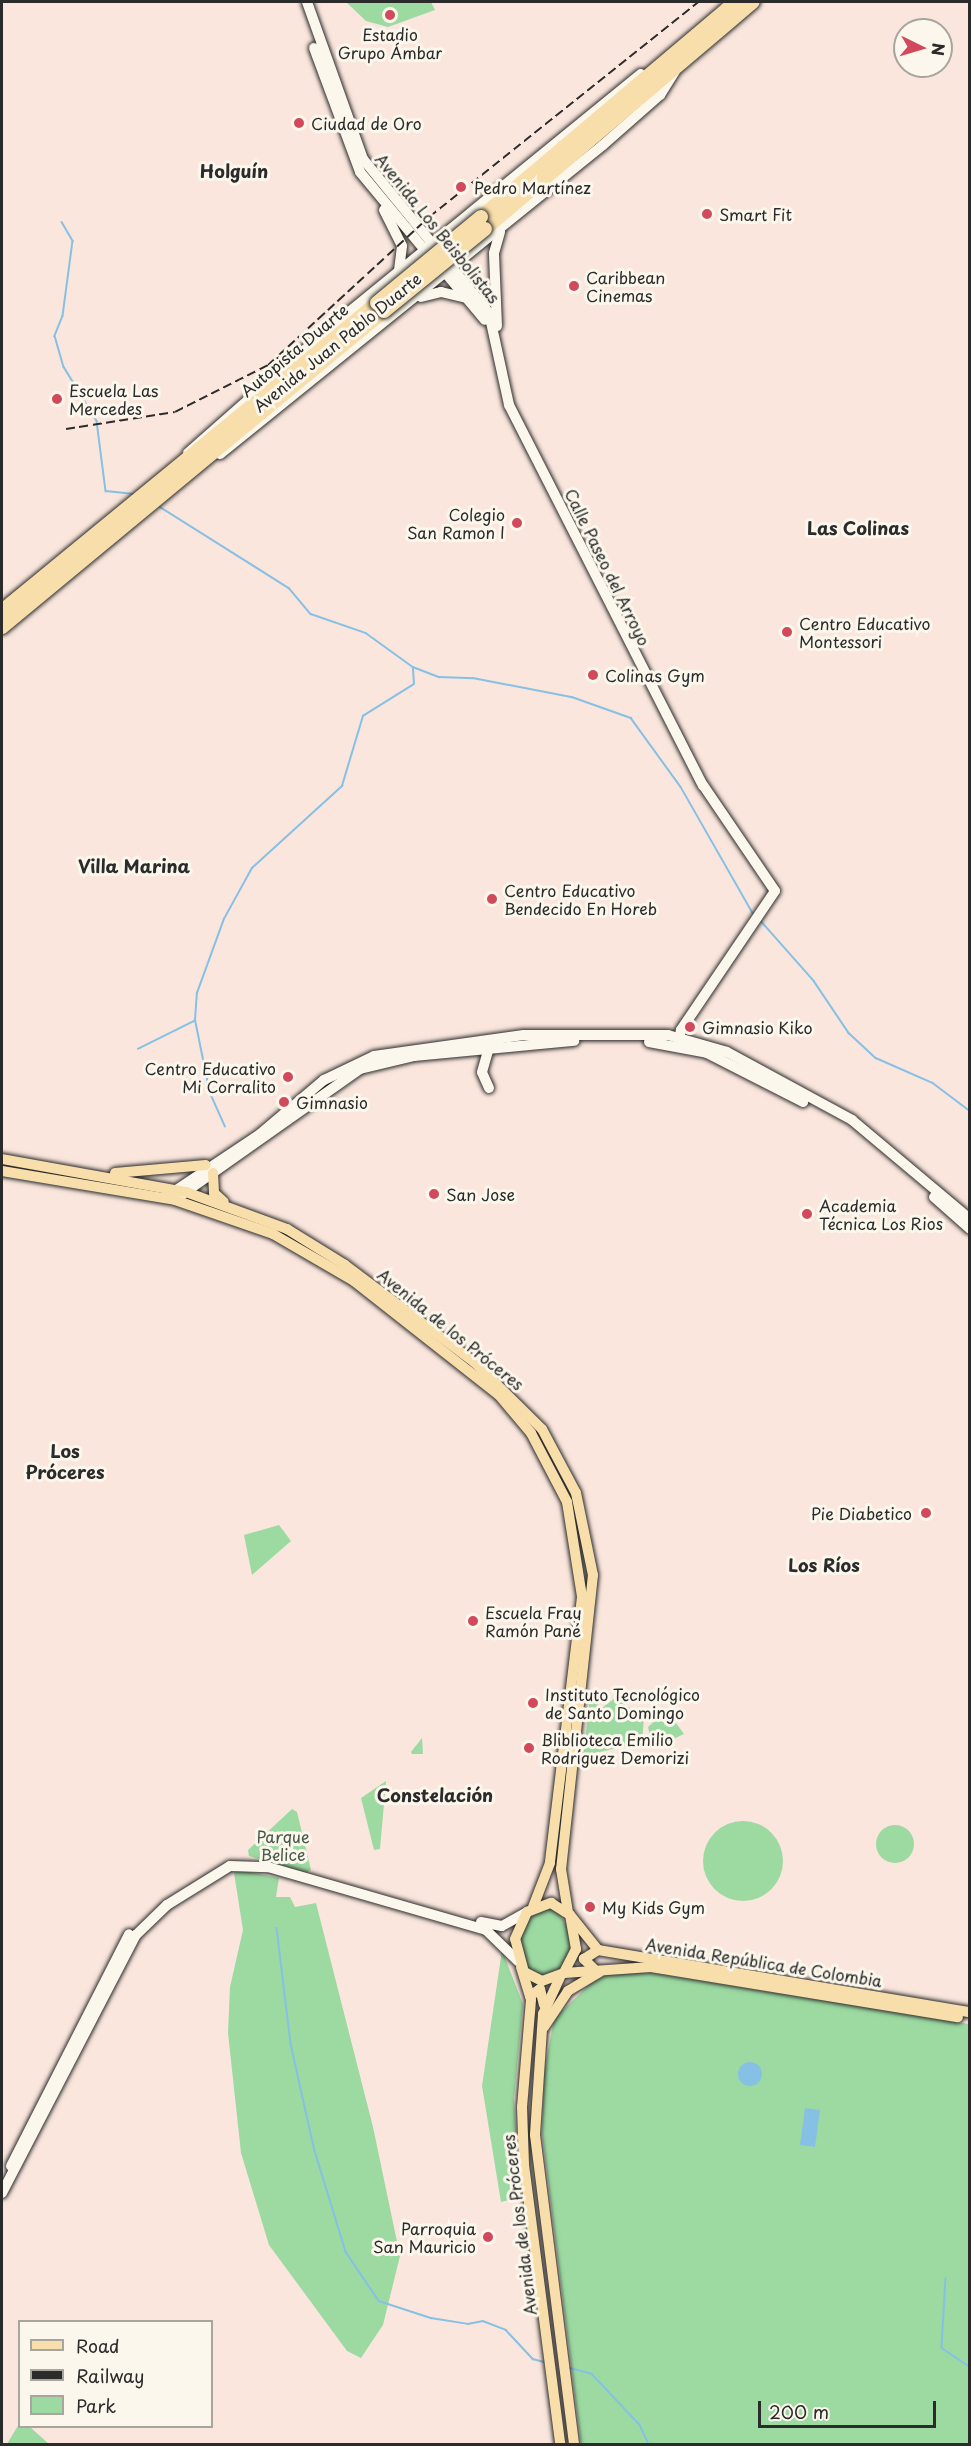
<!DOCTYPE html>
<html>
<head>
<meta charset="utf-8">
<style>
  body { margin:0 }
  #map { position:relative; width:971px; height:2446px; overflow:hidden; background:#fae6dd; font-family:"Playpen Sans",sans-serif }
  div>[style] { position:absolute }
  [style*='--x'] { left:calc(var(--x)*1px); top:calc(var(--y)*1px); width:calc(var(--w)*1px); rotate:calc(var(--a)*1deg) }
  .green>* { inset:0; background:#9cdaa2 }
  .round { border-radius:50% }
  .water>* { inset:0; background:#87c0e5 }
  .stream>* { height:1.5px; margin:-0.75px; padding:0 0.75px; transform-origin:0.75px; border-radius:0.75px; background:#87c0e5 }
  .roads { filter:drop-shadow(0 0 2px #2b2b2b) drop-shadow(0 0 2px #2b2b2b) }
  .secondary>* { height:10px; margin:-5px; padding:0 5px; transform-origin:5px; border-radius:5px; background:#fbf7ec }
  .primary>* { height:10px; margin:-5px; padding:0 5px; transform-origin:5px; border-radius:5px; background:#f8deab }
  .highway>* { height:14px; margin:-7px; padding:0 7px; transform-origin:7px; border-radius:7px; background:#f8deab }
  .rail>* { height:1.5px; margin-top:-0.75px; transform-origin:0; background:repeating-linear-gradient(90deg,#2b2b2b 0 9px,transparent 0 13.5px) }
  .bridges { filter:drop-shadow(0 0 2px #2b2b2b) drop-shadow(0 0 2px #2b2b2b) }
  .highway-bridge>* { height:14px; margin:-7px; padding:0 7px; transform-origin:7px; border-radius:7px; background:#f8deab }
  .dots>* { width:16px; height:16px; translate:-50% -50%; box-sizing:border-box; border:3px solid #fbf7ec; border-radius:50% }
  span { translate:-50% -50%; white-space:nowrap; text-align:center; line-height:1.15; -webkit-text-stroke:6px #fbf7ec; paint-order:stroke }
  .poi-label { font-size:16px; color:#2b2b2b }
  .left { translate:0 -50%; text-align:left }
  .right { translate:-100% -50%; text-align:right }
  .street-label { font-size:16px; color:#2b2b2b }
  .park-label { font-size:16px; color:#475749 }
  .neighbourhood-label { font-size:18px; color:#2b2b2b; font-weight:700 }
  .frame { position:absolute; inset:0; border:3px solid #2b2b2b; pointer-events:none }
  .legend { position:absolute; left:18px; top:2320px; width:195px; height:108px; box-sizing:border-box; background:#fbf7ec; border:2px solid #a8a59f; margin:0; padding:8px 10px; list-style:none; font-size:18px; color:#2b2b2b }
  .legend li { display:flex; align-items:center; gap:12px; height:30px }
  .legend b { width:30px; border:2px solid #a8a59f }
  .north { position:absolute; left:893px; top:18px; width:60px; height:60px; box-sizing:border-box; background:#fbf7ec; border:2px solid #a8a59f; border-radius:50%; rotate:95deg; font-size:16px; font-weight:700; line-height:24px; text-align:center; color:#2b2b2b }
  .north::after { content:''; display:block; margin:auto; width:21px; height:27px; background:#d1495b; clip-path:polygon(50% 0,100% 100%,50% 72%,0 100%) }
  .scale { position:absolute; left:758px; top:2401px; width:178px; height:27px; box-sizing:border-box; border:3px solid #2b2b2b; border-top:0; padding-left:8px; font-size:18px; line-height:21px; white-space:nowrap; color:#2b2b2b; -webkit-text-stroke:4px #fbf7ec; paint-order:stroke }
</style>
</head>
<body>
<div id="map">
  <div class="green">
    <div style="clip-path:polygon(346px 2px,431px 2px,435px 10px,388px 27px,366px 21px)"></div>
    <div style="clip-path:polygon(279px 1525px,291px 1541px,252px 1575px,244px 1535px)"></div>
    <div style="clip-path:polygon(590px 1698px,602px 1708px,615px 1698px,644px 1717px,642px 1742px,583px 1756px)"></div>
    <div style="clip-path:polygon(659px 1717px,676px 1723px,684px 1734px,667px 1742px,651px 1740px,648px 1727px)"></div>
    <div style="clip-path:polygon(422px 1738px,423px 1754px,412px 1754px,411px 1752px)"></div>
    <div style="clip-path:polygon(386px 1781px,380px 1849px,374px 1850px,361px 1798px)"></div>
    <div style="clip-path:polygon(292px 1809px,297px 1812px,311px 1870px,306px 1873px,249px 1856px,248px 1850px)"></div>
    <div class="round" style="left:703px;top:1821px;width:80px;height:80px"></div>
    <div class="round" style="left:876px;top:1825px;width:38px;height:38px"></div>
    <div style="clip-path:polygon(239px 1870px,279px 1878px,276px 1897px,290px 1897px,295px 1907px,316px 1903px,373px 2127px,400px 2256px,383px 2325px,361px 2358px,347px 2351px,269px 2245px,241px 2153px,228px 2033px,230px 1987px,243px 1930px,234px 1873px)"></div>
    <div style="clip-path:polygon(555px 1907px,573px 1935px,569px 1960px,552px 1977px,527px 1972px,518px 1943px,532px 1911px)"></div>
    <div style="clip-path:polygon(502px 1950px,523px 2004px,514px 2099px,520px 2197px,501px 2202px,482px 2086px)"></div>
    <div style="clip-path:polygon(627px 1969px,969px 2024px,969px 2444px,581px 2444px,542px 2132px,544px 2073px,554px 2019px,595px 1979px)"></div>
    <div style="clip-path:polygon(19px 2424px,30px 2427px,49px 2444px,7px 2444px)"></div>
  </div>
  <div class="water">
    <div class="round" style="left:738px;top:2062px;width:24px;height:24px"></div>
    <div style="clip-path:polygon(805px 2108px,820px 2110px,815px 2147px,800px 2145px)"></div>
  </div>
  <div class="stream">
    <div style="--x:62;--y:222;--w:22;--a:60"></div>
    <div style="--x:73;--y:241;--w:76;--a:97.6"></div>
    <div style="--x:63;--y:316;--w:22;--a:112"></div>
    <div style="--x:55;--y:336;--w:32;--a:74"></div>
    <div style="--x:64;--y:367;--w:63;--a:58.6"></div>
    <div style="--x:97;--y:421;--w:71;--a:82.7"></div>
    <div style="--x:106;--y:491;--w:28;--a:6"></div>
    <div style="--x:157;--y:505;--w:156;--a:32.2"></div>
    <div style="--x:289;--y:588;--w:34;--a:50"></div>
    <div style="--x:311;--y:614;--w:58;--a:19.1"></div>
    <div style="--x:366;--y:633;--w:58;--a:35.9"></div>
    <div style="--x:413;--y:667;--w:28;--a:21"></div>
    <div style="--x:439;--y:677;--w:34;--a:2"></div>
    <div style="--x:473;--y:678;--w:101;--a:10.9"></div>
    <div style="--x:572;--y:697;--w:63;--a:19.6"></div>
    <div style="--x:631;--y:718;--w:85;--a:54.1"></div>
    <div style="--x:681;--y:787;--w:145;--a:60.3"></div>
    <div style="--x:761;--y:921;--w:80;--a:48.5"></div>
    <div style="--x:814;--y:981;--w:63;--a:56.1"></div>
    <div style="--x:849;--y:1033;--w:37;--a:43"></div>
    <div style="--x:876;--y:1058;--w:62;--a:23.7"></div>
    <div style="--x:933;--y:1083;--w:46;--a:37.1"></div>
    <div style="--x:138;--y:1049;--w:63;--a:-26.6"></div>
    <div style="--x:225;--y:1127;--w:36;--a:-114"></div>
    <div style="--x:210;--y:1094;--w:76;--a:-101.5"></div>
    <div style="--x:195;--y:1020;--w:27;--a:-86"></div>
    <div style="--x:197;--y:993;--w:79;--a:-70"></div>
    <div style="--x:224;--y:919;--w:58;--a:-61.2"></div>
    <div style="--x:252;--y:868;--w:122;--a:-42.3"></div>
    <div style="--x:342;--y:786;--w:73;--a:-73.3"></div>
    <div style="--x:363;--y:716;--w:60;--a:-32.1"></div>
    <div style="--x:414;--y:684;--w:16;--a:-94"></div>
    <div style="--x:277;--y:1928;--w:117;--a:83.1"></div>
    <div style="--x:291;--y:2044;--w:110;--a:77.4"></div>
    <div style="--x:315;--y:2151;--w:106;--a:72.9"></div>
    <div style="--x:346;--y:2252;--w:59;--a:56"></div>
    <div style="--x:379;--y:2301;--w:55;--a:18.1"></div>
    <div style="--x:431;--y:2318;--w:37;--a:9"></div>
    <div style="--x:468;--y:2324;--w:15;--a:-11"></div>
    <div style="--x:483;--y:2321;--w:25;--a:21"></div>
    <div style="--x:506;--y:2330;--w:40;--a:47"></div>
    <div style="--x:533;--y:2359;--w:11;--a:15"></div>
    <div style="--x:946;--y:2278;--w:70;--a:93.3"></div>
    <div style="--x:942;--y:2348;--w:34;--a:34"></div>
    <div style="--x:570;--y:2368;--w:23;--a:15"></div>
    <div style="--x:592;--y:2374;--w:70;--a:46.7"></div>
    <div style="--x:640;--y:2425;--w:21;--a:65"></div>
  </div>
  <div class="roads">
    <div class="secondary">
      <div style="--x:307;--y:2;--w:167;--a:70.4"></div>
      <div style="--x:363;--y:159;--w:199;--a:50.7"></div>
      <div style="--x:489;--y:313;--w:94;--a:77.7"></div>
      <div style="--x:509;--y:405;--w:427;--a:63"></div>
      <div style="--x:703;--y:785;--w:128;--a:55.8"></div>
      <div style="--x:775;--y:891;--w:168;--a:124.1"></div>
      <div style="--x:681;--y:1030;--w:14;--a:102"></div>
      <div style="--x:314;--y:48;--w:132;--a:69.6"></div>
      <div style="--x:360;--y:172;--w:107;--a:50.3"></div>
      <div style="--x:384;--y:210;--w:40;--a:63.4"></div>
      <div style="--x:402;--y:246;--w:24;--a:97"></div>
      <div style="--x:443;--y:270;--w:65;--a:50"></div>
      <div style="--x:421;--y:297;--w:21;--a:-14"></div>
      <div style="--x:441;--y:292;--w:27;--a:13"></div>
      <div style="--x:497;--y:326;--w:73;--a:-92.4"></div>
      <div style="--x:494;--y:253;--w:22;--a:-74"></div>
      <div style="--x:188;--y:453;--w:193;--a:-41.4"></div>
      <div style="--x:333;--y:325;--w:397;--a:-39.2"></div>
      <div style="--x:220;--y:454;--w:492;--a:-38.9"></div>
      <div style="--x:603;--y:145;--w:76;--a:-41.3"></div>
      <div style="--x:660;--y:95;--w:28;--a:-58"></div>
      <div style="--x:649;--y:1042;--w:59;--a:10.7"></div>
      <div style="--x:707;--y:1053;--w:108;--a:27"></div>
      <div style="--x:489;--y:1088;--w:17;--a:-114"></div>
      <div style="--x:482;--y:1072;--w:25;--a:-74"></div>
      <div style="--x:169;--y:1195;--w:110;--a:-33.8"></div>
      <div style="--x:260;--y:1134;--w:84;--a:-40.2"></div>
      <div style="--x:324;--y:1080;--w:55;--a:-25.6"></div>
      <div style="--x:374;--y:1056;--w:151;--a:-8"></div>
      <div style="--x:524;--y:1035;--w:144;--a:0"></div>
      <div style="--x:668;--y:1035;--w:61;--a:16.1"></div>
      <div style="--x:727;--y:1052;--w:142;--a:28.5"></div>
      <div style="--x:852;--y:1120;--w:154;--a:40"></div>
      <div style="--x:180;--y:1196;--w:220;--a:-35.2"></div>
      <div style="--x:360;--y:1069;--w:56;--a:-13.5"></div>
      <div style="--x:414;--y:1056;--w:161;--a:-5.4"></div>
      <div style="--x:934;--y:1197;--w:48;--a:41.6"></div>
      <div style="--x:481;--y:1922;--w:21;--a:11"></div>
      <div style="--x:502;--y:1926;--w:29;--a:-29"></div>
      <div style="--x:11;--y:2166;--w:260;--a:-63"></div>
      <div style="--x:2;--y:2193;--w:291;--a:-62.6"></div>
      <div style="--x:136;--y:1935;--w:43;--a:-44.1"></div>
      <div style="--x:167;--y:1905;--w:74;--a:-31.8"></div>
      <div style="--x:230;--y:1866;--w:38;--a:2"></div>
      <div style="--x:268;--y:1867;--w:227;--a:16.1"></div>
      <div style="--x:486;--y:1930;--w:45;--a:44.1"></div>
    </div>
    <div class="primary">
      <div style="--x:2;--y:1159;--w:187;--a:10.2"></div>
      <div style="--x:186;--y:1192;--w:108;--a:20.1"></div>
      <div style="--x:287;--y:1229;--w:68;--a:31.8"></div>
      <div style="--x:345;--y:1265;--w:161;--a:36.9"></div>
      <div style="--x:474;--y:1362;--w:95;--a:44.6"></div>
      <div style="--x:542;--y:1429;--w:72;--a:62"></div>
      <div style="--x:576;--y:1493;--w:84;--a:78.3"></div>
      <div style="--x:593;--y:1575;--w:296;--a:96.2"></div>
      <div style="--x:561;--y:1869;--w:44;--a:80.8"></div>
      <div style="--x:2;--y:1171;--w:175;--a:9.5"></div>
      <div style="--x:175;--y:1200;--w:104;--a:19.1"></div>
      <div style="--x:273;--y:1234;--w:94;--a:30.1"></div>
      <div style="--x:354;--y:1281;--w:184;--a:38.2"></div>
      <div style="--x:499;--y:1395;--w:50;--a:49.9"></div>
      <div style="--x:531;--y:1433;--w:78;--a:62.4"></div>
      <div style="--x:567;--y:1502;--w:96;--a:81"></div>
      <div style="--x:582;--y:1597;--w:268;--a:96.9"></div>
      <div style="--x:550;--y:1863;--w:47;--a:111.1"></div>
      <div style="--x:115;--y:1173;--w:91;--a:-5"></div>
      <div style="--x:213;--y:1173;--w:20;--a:87"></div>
      <div style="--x:214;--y:1193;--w:13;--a:42"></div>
      <div style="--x:551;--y:1903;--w:22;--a:32"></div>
      <div style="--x:570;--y:1915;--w:35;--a:80"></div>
      <div style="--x:576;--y:1949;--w:27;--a:117"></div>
      <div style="--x:564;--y:1973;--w:23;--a:160"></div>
      <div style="--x:542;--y:1981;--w:20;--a:-153"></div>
      <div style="--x:524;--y:1972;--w:34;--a:-105"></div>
      <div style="--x:515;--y:1939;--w:30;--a:-66"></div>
      <div style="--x:527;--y:1912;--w:26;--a:-21"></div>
      <div style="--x:570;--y:1915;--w:45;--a:51.3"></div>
      <div style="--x:598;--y:1950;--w:377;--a:9.5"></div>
      <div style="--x:521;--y:1967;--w:34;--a:73"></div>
      <div style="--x:531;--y:2000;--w:107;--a:94.8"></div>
      <div style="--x:522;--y:2107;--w:58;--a:88"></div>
      <div style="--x:524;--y:2165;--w:281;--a:82.6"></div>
      <div style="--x:595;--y:1970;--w:16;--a:-135"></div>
      <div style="--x:584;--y:1959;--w:17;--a:-33"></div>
      <div style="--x:564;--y:1973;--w:87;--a:-3.9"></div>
      <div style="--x:651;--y:1967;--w:311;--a:9.3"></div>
      <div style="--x:561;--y:1975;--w:43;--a:114.8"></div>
      <div style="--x:543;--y:2014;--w:121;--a:93.8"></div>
      <div style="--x:535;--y:2135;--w:311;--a:82.8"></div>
      <div style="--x:530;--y:1996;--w:12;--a:-35"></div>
      <div style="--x:540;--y:1989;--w:16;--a:76"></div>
      <div style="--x:544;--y:2027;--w:43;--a:-56.3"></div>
      <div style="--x:568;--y:1991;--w:37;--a:-31"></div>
    </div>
    <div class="highway">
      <div style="--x:481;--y:217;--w:333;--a:-40.2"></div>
      <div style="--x:485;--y:229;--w:351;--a:-40.3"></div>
      <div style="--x:2;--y:611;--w:485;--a:-39.4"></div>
      <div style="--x:2;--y:627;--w:496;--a:-39.6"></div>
    </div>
  </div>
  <div class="rail">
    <div style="--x:66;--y:429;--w:110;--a:-8.9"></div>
    <div style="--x:175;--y:412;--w:104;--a:-26.8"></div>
    <div style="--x:268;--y:365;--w:219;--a:-42.6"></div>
    <div style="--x:429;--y:217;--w:344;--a:-38.6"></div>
  </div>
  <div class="bridges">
    <div class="highway-bridge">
      <div style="--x:377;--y:303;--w:135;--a:-39.6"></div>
      <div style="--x:384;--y:311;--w:130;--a:-39.1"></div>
    </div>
  </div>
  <div class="dots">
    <div style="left:390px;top:15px;background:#d1495b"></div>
    <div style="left:299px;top:123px;background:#d1495b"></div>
    <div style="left:461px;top:187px;background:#d1495b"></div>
    <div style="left:707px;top:214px;background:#d1495b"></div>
    <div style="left:574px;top:286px;background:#d1495b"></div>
    <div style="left:57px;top:399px;background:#d1495b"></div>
    <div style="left:517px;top:523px;background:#d1495b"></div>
    <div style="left:787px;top:632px;background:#d1495b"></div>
    <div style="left:593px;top:675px;background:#d1495b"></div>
    <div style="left:492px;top:899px;background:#d1495b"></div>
    <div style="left:690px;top:1027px;background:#d1495b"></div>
    <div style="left:288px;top:1077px;background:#d1495b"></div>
    <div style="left:284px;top:1102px;background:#d1495b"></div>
    <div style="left:434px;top:1194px;background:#d1495b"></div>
    <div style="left:807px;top:1214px;background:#d1495b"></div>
    <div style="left:926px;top:1513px;background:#d1495b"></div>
    <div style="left:473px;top:1621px;background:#d1495b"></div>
    <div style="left:533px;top:1703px;background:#d1495b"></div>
    <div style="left:529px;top:1748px;background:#d1495b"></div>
    <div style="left:590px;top:1907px;background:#d1495b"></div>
    <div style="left:488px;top:2237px;background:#d1495b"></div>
  </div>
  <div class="poi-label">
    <span style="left:390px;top:43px">Estadio<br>Grupo Ámbar</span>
    <span class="left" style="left:311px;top:123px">Ciudad de Oro</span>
    <span class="left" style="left:474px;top:187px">Pedro Martínez</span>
    <span class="left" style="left:719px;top:214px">Smart Fit</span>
    <span class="left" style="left:586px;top:286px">Caribbean<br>Cinemas</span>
    <span class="left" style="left:69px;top:399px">Escuela Las<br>Mercedes</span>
    <span class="right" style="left:505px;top:523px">Colegio<br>San Ramon I</span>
    <span class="left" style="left:799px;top:632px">Centro Educativo<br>Montessori</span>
    <span class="left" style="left:605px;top:675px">Colinas Gym</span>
    <span class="left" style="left:504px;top:899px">Centro Educativo<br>Bendecido En Horeb</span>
    <span class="left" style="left:702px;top:1027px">Gimnasio Kiko</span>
    <span class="right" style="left:276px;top:1077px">Centro Educativo<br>Mi Corralito</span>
    <span class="left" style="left:296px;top:1102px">Gimnasio</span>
    <span class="left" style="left:446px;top:1194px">San Jose</span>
    <span class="left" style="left:819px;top:1214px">Academia<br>Técnica Los Rios</span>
    <span class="right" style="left:912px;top:1513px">Pie Diabetico</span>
    <span class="left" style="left:485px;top:1621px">Escuela Fray<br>Ramón Pané</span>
    <span class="left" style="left:545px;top:1703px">Instituto Tecnológico<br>de Santo Domingo</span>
    <span class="left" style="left:541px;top:1748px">Bliblioteca Emilio<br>Rodríguez Demorizi</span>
    <span class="left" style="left:602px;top:1907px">My Kids Gym</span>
    <span class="right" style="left:476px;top:2237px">Parroquia<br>San Mauricio</span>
  </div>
  <div class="street-label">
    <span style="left:438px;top:228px;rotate:51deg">Avenida Los Beisbolistas</span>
    <span style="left:337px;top:342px;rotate:-39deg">Avenida Juan Pablo Duarte</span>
    <span style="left:294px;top:350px;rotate:-40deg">Autopista Duarte</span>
    <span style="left:608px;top:567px;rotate:64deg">Calle Paseo del Arroyo</span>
    <span style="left:451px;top:1329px;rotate:39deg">Avenida de los Próceres</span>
    <span style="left:764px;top:1962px;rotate:9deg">Avenida República de Colombia</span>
    <span style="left:519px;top:2225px;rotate:-97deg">Avenida de los Próceres</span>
  </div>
  <div class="park-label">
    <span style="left:283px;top:1845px">Parque<br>Belice</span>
  </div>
  <div class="neighbourhood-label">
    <span style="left:234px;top:171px">Holguín</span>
    <span style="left:858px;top:528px">Las Colinas</span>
    <span style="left:134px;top:866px">Villa Marina</span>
    <span style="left:65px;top:1462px">Los<br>Próceres</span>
    <span style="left:824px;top:1565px">Los Ríos</span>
    <span style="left:435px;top:1795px">Constelación</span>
  </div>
  <div class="frame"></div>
  <ul class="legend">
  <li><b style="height:8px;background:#f8deab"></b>Road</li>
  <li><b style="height:8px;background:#2b2b2b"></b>Railway</li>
  <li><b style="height:16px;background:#9cdaa2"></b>Park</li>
  </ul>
  <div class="north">N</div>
  <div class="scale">200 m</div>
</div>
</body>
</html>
